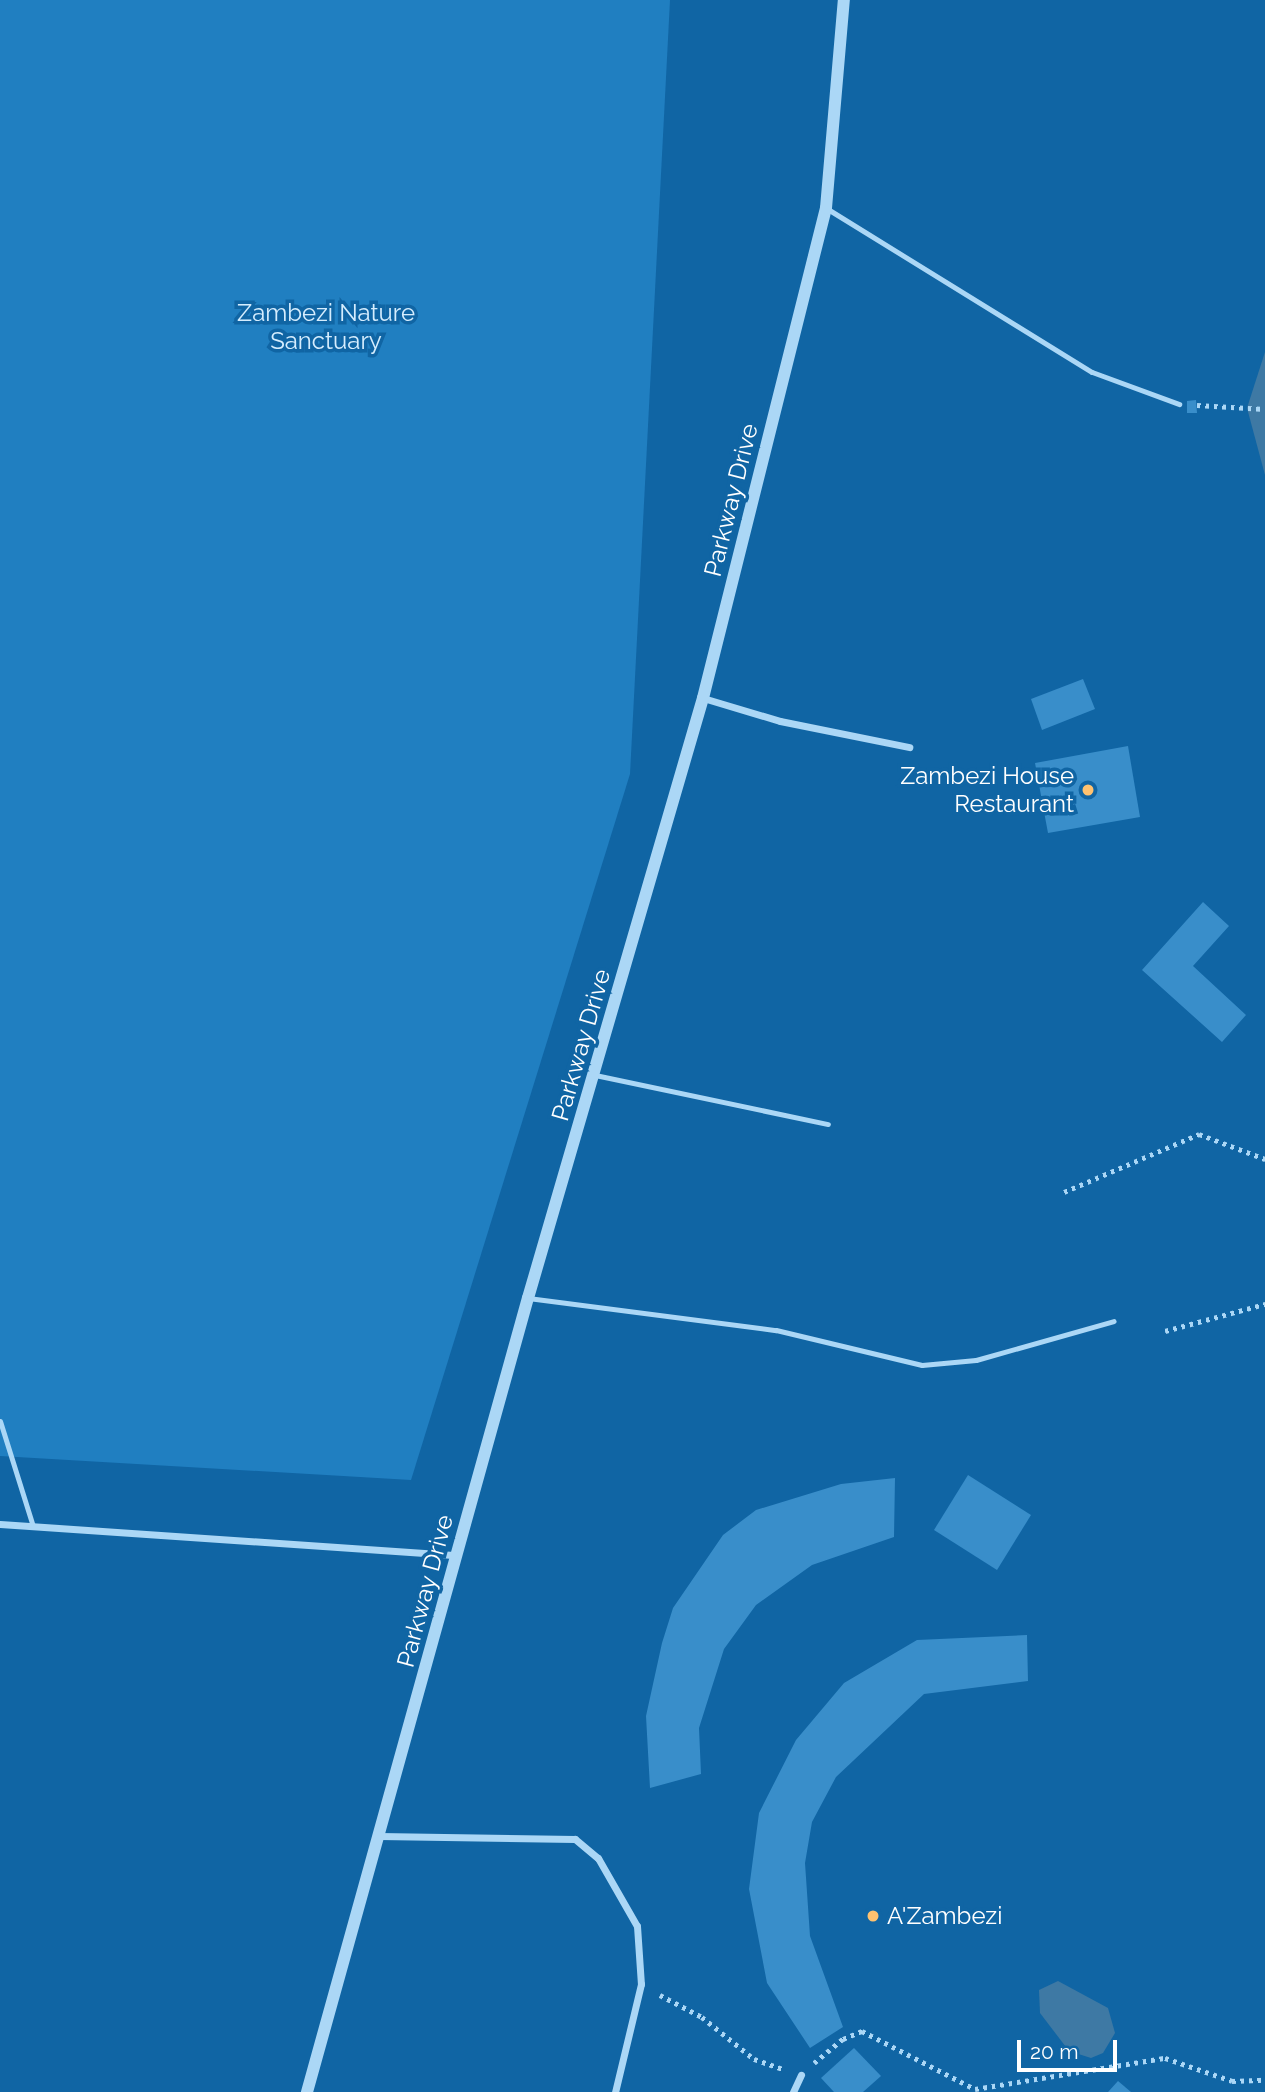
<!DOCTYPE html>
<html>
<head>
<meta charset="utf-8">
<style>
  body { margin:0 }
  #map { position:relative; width:1265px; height:2092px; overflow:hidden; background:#1065a4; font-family:Raleway,sans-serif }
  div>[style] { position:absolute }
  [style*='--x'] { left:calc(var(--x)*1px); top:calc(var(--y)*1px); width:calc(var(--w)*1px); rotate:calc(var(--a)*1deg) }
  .green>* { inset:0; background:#207fc1 }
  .water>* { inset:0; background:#3e79a4 }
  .building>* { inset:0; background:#398eca }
  .path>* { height:4.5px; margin-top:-2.25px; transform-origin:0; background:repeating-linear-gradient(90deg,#abd7f6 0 3.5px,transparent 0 8.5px) }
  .service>* { height:5px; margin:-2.5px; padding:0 2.5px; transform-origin:2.5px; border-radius:2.5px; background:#abd7f6 }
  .minor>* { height:7px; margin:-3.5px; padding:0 3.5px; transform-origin:3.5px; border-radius:3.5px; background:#abd7f6 }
  .tertiary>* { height:12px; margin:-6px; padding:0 6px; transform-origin:6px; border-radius:6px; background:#abd7f6 }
  .dots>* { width:19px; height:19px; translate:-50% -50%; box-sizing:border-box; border:4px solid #1065a4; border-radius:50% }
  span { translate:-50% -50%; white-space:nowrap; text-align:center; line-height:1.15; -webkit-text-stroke:7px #1065a4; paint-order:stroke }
  .park-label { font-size:24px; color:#d5edfe }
  .street-label { font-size:24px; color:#fff }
  .poi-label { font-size:24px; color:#fff }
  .right { translate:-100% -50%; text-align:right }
  .left { translate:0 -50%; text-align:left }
  .scale { position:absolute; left:1017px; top:2040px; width:100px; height:32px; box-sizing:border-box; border:4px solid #fff; border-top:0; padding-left:9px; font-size:21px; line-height:24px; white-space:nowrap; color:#fff; -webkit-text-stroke:5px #1065a4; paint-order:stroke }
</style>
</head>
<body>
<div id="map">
  <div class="green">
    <div style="clip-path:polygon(0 0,670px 0,630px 774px,411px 1480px,0 1456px)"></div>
  </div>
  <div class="water">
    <div style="clip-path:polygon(1265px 352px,1265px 475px,1247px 408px)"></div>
    <div style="clip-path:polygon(1058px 1981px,1108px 2008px,1115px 2033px,1103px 2053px,1091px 2058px,1069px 2051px,1040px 2013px,1039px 1990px)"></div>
  </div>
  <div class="building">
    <div style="clip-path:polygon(1196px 400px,1197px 413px,1187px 413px,1187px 401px)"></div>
    <div style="clip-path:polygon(1083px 679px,1095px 709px,1042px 730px,1031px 699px)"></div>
    <div style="clip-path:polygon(1128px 746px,1140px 817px,1048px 833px,1035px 763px)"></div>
    <div style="clip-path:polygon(1203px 902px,1229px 926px,1193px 966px,1246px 1015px,1222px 1042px,1142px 970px)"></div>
    <div style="clip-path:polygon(968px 1475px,1031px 1515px,997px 1570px,934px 1530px)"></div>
    <div style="clip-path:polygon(895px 1478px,894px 1537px,812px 1565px,756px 1605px,724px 1649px,699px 1728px,701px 1774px,650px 1788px,646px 1716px,662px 1643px,673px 1608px,723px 1535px,756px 1510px,841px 1484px)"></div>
    <div style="clip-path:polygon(1027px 1635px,1028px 1681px,924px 1694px,836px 1777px,812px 1822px,805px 1863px,810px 1936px,843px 2027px,810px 2048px,767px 1983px,749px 1889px,759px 1813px,796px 1740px,844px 1683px,917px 1640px)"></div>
    <div style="clip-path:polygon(854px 2048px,881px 2076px,863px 2092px,834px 2092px,821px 2078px)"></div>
    <div style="clip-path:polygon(1118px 2081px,1131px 2092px,1108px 2092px)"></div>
  </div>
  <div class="path">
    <div style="--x:1197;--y:405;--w:68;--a:3.4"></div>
    <div style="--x:1064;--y:1192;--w:147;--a:-23.2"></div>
    <div style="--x:1199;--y:1134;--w:71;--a:20.7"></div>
    <div style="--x:1165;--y:1331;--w:104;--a:-15.1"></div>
    <div style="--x:660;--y:1995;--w:47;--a:27.6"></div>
    <div style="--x:702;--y:2017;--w:67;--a:38.9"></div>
    <div style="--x:754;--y:2059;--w:31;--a:19"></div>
    <div style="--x:814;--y:2063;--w:38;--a:-40"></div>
    <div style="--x:843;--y:2039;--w:21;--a:-23"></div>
    <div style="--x:862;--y:2031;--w:127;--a:27.2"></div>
    <div style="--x:975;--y:2089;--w:193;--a:-9.3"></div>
    <div style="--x:1165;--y:2058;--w:71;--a:18.9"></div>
    <div style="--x:1232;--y:2081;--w:33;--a:-2"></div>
  </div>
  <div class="service">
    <div style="--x:826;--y:208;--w:312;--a:31.7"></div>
    <div style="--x:1092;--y:372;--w:93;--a:20.2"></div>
    <div style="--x:595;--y:1075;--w:238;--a:11.9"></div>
    <div style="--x:528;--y:1298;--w:250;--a:7.4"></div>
    <div style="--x:776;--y:1330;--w:150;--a:13.5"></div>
    <div style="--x:922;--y:1365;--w:54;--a:-5.3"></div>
    <div style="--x:976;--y:1360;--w:143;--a:-15.8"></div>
    <div style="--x:0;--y:1421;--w:110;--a:72.6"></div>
  </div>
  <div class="minor">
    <div style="--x:703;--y:698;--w:80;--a:16.6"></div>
    <div style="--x:780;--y:721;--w:132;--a:11.4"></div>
    <div style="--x:0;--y:1524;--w:458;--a:3.9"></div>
    <div style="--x:379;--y:1836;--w:196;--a:0.9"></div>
    <div style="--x:575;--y:1839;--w:30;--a:40"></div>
    <div style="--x:598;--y:1858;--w:78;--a:60.2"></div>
    <div style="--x:637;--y:1926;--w:58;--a:86.1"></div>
    <div style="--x:641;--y:1984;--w:111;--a:103.5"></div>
    <div style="--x:793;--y:2092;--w:19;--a:-65"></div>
  </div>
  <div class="tertiary">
    <div style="--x:307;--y:2092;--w:824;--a:-74.45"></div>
    <div style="--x:528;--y:1298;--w:625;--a:-73.74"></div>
    <div style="--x:703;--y:698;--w:505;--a:-75.91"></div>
    <div style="--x:826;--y:208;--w:209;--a:-85.1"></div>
  </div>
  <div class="dots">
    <div style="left:1088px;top:790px;background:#ffc270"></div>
    <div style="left:873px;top:1916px;background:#ffc270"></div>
  </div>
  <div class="park-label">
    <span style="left:326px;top:327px">Zambezi Nature<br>Sanctuary</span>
  </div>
  <div class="street-label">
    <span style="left:731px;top:500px;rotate:-76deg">Parkway Drive</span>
    <span style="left:581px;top:1045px;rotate:-74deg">Parkway Drive</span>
    <span style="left:425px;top:1591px;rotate:-75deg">Parkway Drive</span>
  </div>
  <div class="poi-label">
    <span class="right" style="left:1074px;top:790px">Zambezi House<br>Restaurant</span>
    <span class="left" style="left:887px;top:1916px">A'Zambezi</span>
  </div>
  <div class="scale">20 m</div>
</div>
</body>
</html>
